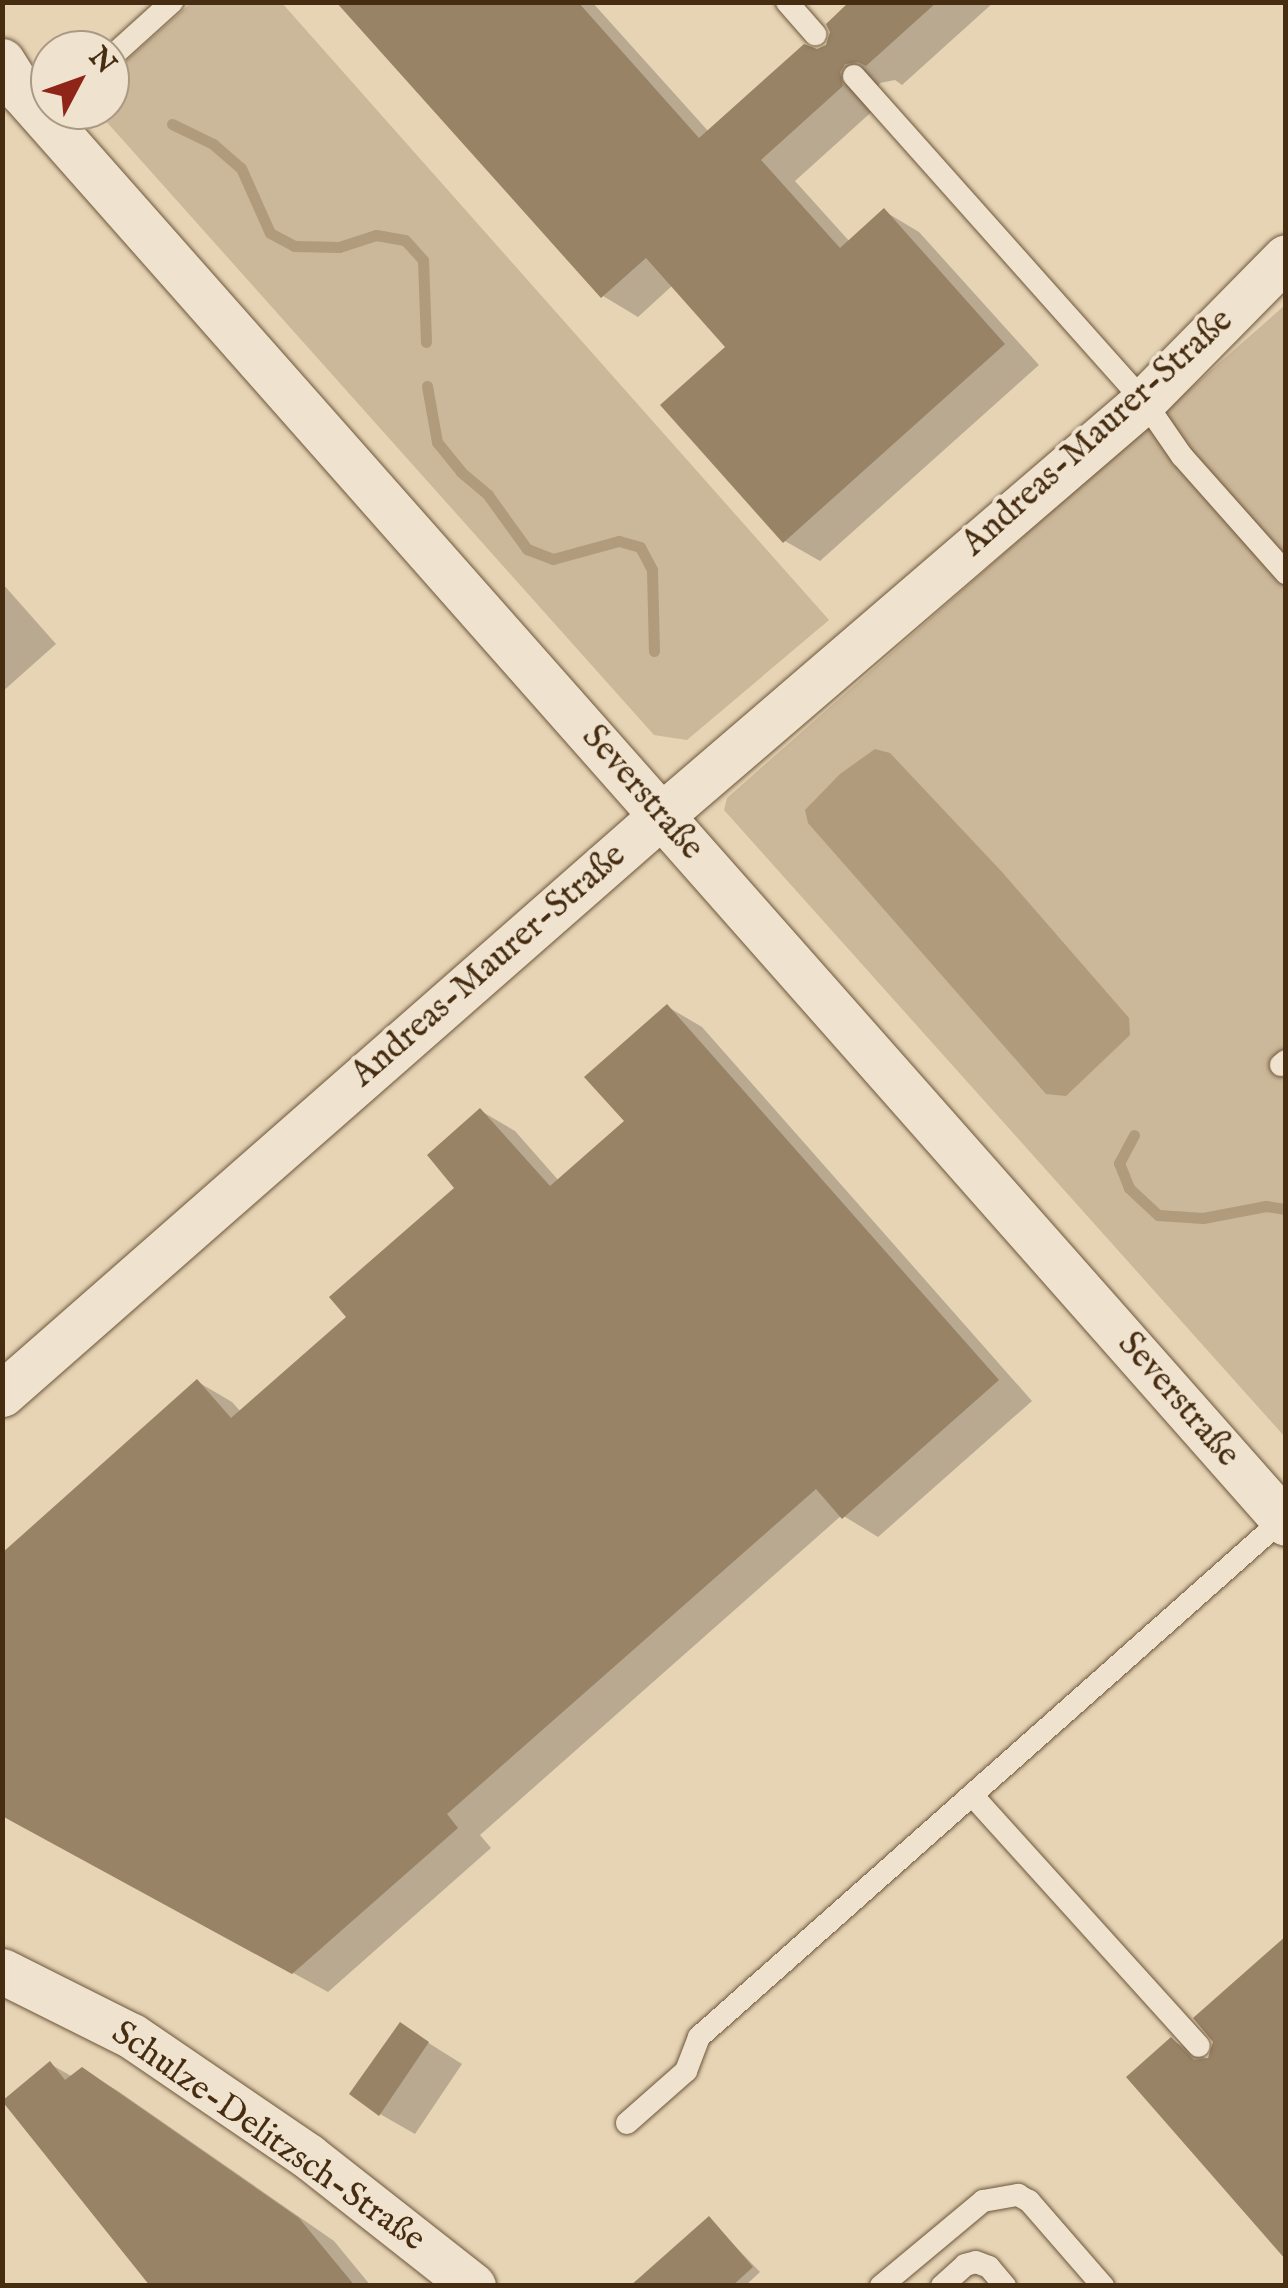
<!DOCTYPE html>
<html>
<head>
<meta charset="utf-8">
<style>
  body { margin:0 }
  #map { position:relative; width:1288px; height:2288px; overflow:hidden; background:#e6d4b5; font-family:"IM FELL English",serif }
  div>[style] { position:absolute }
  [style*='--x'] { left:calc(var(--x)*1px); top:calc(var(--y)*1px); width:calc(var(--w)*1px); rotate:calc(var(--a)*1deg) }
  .green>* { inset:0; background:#cbb799 }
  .water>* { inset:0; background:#b09b7d }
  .shadow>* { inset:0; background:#0003 }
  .stream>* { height:11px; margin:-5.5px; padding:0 5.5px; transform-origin:5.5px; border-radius:5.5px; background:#b09b7d }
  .building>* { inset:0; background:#998366 }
  .roads { filter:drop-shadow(0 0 2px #6e563a) drop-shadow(0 0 2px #6e563a) }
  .service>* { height:22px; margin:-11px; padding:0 11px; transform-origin:11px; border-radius:11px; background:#efe3cf }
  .minor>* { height:45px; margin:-22.5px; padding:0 22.5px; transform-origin:22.5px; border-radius:22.5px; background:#efe3cf }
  span { translate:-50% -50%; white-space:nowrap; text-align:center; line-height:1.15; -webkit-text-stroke:8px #efe3cf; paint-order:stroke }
  .street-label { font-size:35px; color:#462c11 }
  .frame { position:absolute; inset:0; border:5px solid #462c11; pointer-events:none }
  .north { position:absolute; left:30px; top:30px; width:100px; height:100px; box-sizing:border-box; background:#efe3cf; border:2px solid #ab9a83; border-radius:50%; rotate:49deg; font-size:28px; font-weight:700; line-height:40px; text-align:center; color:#462c11 }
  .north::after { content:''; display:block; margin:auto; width:35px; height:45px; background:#8f2418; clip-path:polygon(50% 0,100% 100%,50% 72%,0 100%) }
</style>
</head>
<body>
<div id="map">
  <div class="green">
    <div style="clip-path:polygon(191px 3px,282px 3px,829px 620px,687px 740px,654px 735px,96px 110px,110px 110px,110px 75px)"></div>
    <div style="clip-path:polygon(1285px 305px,1285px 1437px,724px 810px,727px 798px)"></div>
  </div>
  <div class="water">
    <div style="clip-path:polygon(875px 749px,890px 753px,1002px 872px,1129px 1018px,1130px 1035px,1066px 1096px,1046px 1094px,808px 823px,805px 810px,840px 774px)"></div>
  </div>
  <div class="shadow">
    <div style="clip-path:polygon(339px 2px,592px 2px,709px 132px,828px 46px,853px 2px,994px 2px,902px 85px,895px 80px,880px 83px,874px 93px,877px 107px,795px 181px,850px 242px,884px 211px,919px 232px,1039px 365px,820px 561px,785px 541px,728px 347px,673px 285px,638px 317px,603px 296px)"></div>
    <div style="clip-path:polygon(2px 583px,56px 644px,2px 692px)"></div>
    <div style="clip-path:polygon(668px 1007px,702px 1027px,1032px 1401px,878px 1537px,842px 1515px,480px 1835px,491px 1848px,328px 1992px,2px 1814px,198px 1382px,232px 1402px,241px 1412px,350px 1317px,457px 1188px,481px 1111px,515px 1131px,559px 1181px,627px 1121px)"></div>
    <div style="clip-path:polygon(400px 2025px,462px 2064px,415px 2134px,380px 2114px)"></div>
    <div style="clip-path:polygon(1171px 2040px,1210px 2060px,1286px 2255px)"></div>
    <div style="clip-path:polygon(50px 2064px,73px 2077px,82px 2070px,118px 2091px,334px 2241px,371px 2286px,153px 2286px)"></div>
    <div style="clip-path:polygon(709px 2219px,760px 2272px,745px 2286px,633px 2286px)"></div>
  </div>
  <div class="stream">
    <div style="--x:172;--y:124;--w:46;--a:26"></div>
    <div style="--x:213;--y:144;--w:37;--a:41"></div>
    <div style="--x:241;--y:168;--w:71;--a:66"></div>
    <div style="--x:270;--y:233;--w:27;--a:28"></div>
    <div style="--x:294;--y:246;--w:45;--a:1.3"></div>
    <div style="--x:339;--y:247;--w:39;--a:-18"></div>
    <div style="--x:376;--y:235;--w:29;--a:10"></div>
    <div style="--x:405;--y:240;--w:27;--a:48"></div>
    <div style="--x:423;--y:260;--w:82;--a:87.9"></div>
    <div style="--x:427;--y:386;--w:57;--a:79.9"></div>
    <div style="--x:437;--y:442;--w:38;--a:51"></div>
    <div style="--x:461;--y:472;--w:35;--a:40"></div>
    <div style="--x:488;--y:495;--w:67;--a:54.2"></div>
    <div style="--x:527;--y:549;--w:28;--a:21"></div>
    <div style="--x:553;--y:559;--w:68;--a:-15.3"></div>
    <div style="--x:619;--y:541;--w:22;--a:16"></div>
    <div style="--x:640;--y:547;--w:26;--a:62"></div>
    <div style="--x:652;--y:570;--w:81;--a:88.6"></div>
    <div style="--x:1134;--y:1135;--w:32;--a:118"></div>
    <div style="--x:1119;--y:1163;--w:27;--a:68"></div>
    <div style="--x:1129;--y:1188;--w:40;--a:43"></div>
    <div style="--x:1158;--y:1215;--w:45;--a:3.8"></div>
    <div style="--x:1203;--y:1218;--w:64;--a:-10.8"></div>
    <div style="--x:1266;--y:1206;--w:20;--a:9"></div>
  </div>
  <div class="building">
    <div style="clip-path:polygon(336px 2px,578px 2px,699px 138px,804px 44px,817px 49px,826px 45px,830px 32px,826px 24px,849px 2px,937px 2px,866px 66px,858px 62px,845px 64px,840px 72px,843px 86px,761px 160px,840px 248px,884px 208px,1005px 344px,783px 543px,660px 405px,725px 347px,646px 258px,601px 298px)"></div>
    <div style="clip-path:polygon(667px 1004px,999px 1380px,842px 1519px,816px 1489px,447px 1814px,458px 1828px,292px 1974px,2px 1816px,2px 1553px,197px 1379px,231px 1418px,346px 1317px,329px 1297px,454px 1188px,427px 1155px,480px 1108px,550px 1186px,624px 1121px,584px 1077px)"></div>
    <div style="clip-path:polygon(1286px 1936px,1286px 2260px,1126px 2077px,1171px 2037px,1194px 2060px,1208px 2058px,1213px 2042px,1193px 2018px)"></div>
    <div style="clip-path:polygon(400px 2022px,429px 2042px,379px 2116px,349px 2094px)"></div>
    <div style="clip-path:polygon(50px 2061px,65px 2080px,82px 2067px,299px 2218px,355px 2286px,150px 2286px,2px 2101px)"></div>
    <div style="clip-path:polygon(709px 2216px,753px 2267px,732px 2286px,630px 2286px)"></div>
  </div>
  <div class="roads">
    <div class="service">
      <div style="--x:787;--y:2;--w:43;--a:48.8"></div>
      <div style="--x:110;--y:58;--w:84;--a:-42.1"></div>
      <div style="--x:854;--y:76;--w:436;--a:48.3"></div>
      <div style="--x:1144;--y:401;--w:67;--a:55.4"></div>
      <div style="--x:1182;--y:456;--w:157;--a:48.4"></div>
      <div style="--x:1281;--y:1065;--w:6;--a:-39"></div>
      <div style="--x:972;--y:1795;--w:338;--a:47.9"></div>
      <div style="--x:627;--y:2123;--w:79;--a:-41.4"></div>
      <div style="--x:686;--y:2071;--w:36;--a:-69"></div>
      <div style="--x:699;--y:2037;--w:781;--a:-41.57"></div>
      <div style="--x:881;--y:2286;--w:133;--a:-39.8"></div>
      <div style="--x:983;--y:2201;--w:36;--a:-10"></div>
      <div style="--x:1018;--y:2195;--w:13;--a:29"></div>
      <div style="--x:1029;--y:2201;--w:113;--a:49"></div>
      <div style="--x:942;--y:2286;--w:31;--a:-42"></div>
      <div style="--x:965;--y:2265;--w:11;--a:-15"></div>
      <div style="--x:976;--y:2262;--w:14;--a:21"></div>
      <div style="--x:989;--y:2267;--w:25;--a:50"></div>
    </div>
    <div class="minor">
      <div style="--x:2;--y:61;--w:36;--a:58"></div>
      <div style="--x:21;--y:91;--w:1911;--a:48.54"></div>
      <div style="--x:2;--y:1394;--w:878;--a:-41.26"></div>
      <div style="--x:662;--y:815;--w:635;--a:-40.66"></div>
      <div style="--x:1144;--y:401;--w:202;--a:-45.4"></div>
      <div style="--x:2;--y:1971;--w:145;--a:26.6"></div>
      <div style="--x:132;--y:2036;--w:213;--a:34.3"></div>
      <div style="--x:308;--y:2156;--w:210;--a:38.2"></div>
    </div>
  </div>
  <div class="street-label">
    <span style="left:1098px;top:433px;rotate:-42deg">Andreas-Maurer-Straße</span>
    <span style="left:642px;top:793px;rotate:49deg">Severstraße</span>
    <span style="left:489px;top:966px;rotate:-41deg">Andreas-Maurer-Straße</span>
    <span style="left:1178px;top:1400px;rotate:49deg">Severstraße</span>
    <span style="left:268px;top:2137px;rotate:35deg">Schulze-Delitzsch-Straße</span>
  </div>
  <div class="frame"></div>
  <div class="north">N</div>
</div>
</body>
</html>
